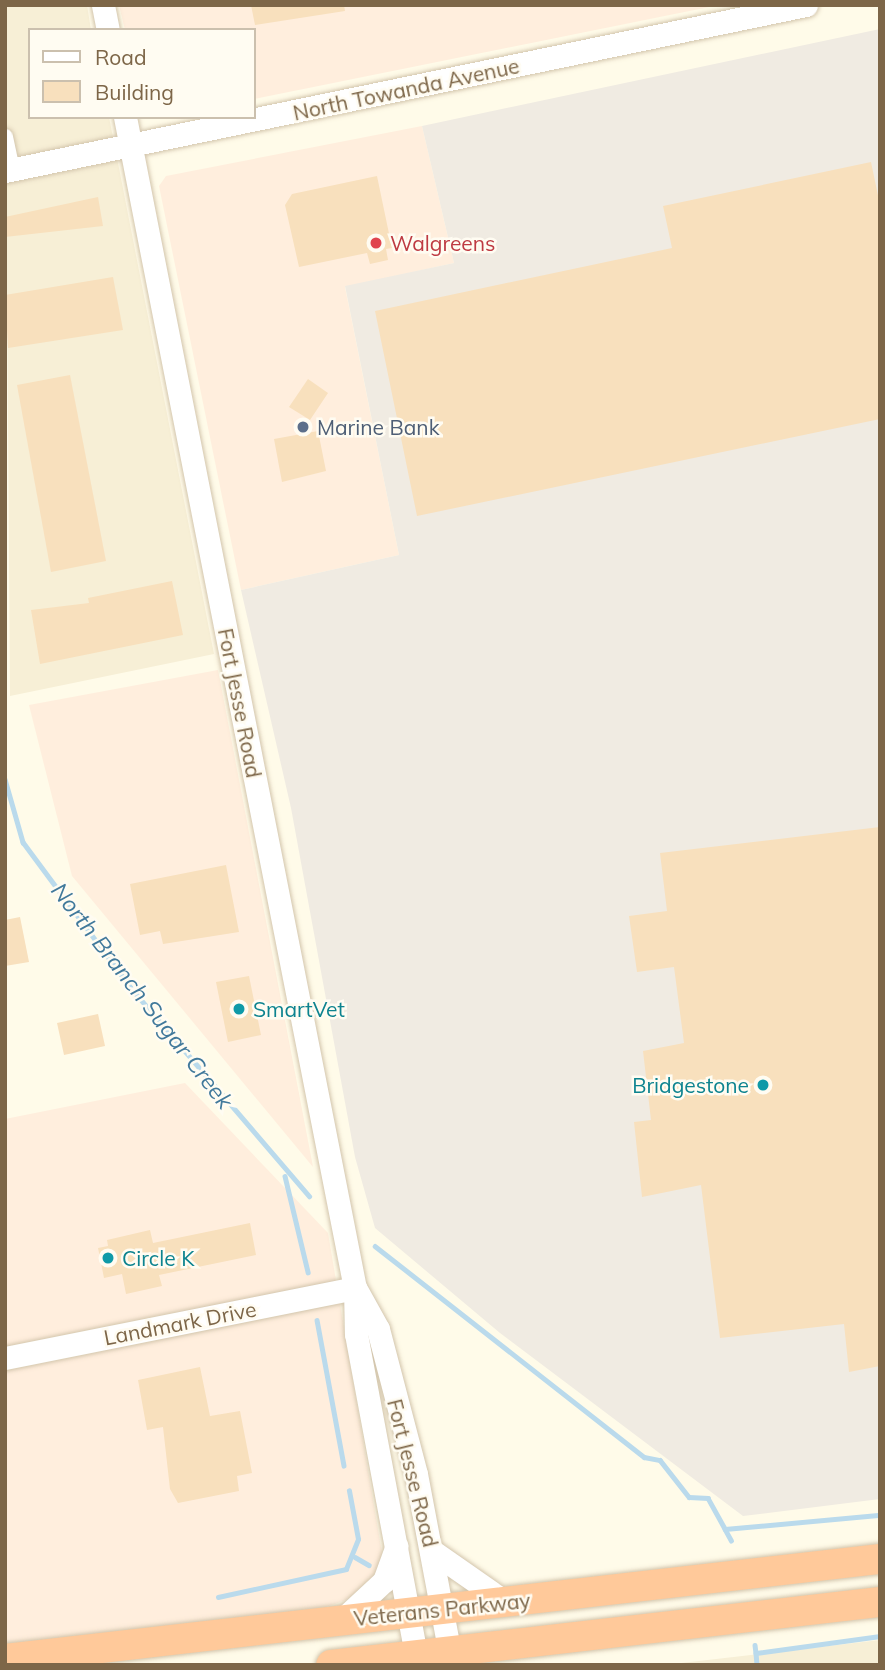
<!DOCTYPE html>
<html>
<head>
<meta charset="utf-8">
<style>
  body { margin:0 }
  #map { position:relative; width:885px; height:1670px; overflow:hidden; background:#fffbe9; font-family:Mulish,sans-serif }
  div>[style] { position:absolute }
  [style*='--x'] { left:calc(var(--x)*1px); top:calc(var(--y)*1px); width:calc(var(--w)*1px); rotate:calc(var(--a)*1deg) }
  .residential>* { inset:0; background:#f7efd6 }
  .commercial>* { inset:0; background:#fed }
  .industrial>* { inset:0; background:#f0ebe2 }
  .stream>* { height:4.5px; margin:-2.25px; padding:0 2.25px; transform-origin:2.25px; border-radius:2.25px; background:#badaec }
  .building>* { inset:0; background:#f8e0bd }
  .roads { filter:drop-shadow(0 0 2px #d3c5ac) drop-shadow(0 0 2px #d3c5ac) }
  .street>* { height:16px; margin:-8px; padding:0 8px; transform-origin:8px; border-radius:8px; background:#fff }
  .secondary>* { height:23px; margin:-11.5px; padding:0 11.5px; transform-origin:11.5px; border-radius:11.5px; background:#fff }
  .highway>* { height:30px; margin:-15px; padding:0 15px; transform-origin:15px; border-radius:15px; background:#ffc99a }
  .dots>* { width:19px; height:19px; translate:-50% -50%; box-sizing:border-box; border:4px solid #fffcf2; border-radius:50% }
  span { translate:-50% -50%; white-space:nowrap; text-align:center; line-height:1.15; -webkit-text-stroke:5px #fffcf2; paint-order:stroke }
  .street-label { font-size:21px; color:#7d6648 }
  .health-label { font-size:21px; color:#be3a42 }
  .left { translate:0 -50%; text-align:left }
  .service-label { font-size:21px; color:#4e5e75 }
  .culture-label { font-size:21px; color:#0d838f }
  .right { translate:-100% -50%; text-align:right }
  .water-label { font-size:23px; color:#41799b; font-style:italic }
  .frame { position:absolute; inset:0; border:7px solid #7d6648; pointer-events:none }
  .legend { position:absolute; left:28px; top:28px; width:228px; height:91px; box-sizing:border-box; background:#fffcf2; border:2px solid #cbc0ae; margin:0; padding:9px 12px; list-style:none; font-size:21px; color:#7d6648 }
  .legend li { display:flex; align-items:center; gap:14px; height:35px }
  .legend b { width:35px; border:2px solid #cbc0ae }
</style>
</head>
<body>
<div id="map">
  <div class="residential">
    <div style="clip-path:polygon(5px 5px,87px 5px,91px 30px,30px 30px,30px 117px,109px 117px,214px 654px,10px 696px)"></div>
    <div style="clip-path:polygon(880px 1640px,880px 1665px,664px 1665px)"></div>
  </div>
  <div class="commercial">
    <div style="clip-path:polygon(119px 5px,719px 5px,254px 99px,254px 30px,125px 30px)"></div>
    <div style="clip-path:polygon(422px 126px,454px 263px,345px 287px,399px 555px,241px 590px,159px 186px,166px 176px)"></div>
    <div style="clip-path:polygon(218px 670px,313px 1167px,72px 876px,29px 705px)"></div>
    <div style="clip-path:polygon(185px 1083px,328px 1233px,383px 1559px,374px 1583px,360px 1595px,320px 1609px,5px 1644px,5px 1119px)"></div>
  </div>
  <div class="industrial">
    <div style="clip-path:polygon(880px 29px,880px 1499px,743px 1516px,500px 1333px,375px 1228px,355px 1157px,291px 808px,241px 590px,399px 555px,345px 286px,454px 263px,422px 126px)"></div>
  </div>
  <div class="stream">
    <div style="--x:5;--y:779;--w:66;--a:74.1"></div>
    <div style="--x:23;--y:842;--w:182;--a:53.5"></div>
    <div style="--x:131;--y:988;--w:274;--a:49.4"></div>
    <div style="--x:285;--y:1176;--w:99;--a:76.5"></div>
    <div style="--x:375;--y:1246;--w:342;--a:38.1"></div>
    <div style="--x:644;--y:1457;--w:16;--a:11"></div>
    <div style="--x:660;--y:1460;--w:47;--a:51.9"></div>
    <div style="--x:689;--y:1497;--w:19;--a:3"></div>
    <div style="--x:708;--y:1498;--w:35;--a:61"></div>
    <div style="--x:725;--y:1529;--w:156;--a:-5.2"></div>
    <div style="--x:317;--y:1320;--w:148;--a:79.5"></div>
    <div style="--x:725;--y:1529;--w:13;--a:61"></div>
    <div style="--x:355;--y:1557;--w:16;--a:30"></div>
    <div style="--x:218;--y:1597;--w:131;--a:-12.3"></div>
    <div style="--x:346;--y:1569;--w:32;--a:-68"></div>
    <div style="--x:358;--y:1539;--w:49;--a:-100.6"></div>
    <div style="--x:755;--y:1645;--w:8;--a:83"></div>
    <div style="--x:756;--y:1653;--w:125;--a:-7.8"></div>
    <div style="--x:756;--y:1653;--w:12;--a:85"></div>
  </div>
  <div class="building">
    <div style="clip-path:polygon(251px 5px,344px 5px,345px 11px,255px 25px)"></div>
    <div style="clip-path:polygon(871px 162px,880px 205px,880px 419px,417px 516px,375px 311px,672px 248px,663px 206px)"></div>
    <div style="clip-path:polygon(377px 176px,392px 248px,386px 249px,388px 260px,370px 264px,367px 253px,299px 267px,285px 205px,292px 194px)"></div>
    <div style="clip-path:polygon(98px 197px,103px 226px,5px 237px,5px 217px)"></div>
    <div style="clip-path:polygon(113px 277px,123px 330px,8px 348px,5px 295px)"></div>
    <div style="clip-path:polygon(70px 375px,106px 561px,51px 572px,17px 385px)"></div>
    <div style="clip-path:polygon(308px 379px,328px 393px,310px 420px,289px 407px)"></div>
    <div style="clip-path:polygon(318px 431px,326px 471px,282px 482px,274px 439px)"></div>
    <div style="clip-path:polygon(172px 581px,183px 635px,40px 664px,31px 610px,89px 603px,88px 598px)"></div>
    <div style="clip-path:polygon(880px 827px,880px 1366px,849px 1372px,844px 1324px,720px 1338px,701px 1185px,642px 1197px,634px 1122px,651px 1120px,643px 1051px,684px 1043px,674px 967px,637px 972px,629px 916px,667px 911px,660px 853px)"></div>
    <div style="clip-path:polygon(226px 865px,239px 932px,163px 944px,160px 931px,140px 935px,130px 884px)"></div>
    <div style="clip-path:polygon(20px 917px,29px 962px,5px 966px,5px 920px)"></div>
    <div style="clip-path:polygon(249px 976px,261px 1035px,228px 1042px,216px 982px)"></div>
    <div style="clip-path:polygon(98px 1014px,105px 1046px,64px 1055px,57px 1023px)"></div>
    <div style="clip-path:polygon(250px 1223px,256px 1255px,159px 1275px,162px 1286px,126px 1294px,122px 1274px,104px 1278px,98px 1248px,108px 1246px,107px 1240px,150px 1230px,153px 1243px)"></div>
    <div style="clip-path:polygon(200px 1367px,210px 1416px,240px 1411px,252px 1473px,237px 1476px,239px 1491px,178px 1503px,170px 1489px,163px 1427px,147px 1430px,138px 1380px)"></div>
  </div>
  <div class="roads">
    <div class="street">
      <div style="--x:5;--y:137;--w:34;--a:78"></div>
    </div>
    <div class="secondary">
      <div style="--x:103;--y:5;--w:25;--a:79"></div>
      <div style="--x:125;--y:117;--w:1193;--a:78.89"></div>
      <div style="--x:355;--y:1288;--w:46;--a:88.8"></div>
      <div style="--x:356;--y:1334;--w:337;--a:79.4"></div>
      <div style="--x:5;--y:171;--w:818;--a:-11.71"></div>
      <div style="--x:357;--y:1291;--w:43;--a:61.1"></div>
      <div style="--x:378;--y:1329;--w:150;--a:75.3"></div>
      <div style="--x:416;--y:1474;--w:194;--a:79.3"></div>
      <div style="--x:5;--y:1358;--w:357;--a:-11.3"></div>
      <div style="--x:432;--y:1551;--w:89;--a:34.9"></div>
      <div style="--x:342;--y:1620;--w:57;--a:-42.9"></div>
      <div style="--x:384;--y:1581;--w:37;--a:-70"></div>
    </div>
    <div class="highway">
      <div style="--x:5;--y:1659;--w:881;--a:-6.52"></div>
      <div style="--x:331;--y:1665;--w:553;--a:-6.55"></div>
    </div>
  </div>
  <div class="dots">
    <div style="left:376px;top:243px;background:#e0444e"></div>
    <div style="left:303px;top:427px;background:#5c6f8a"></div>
    <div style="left:239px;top:1009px;background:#0f9aa8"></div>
    <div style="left:763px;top:1085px;background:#0f9aa8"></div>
    <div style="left:108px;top:1258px;background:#0f9aa8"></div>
  </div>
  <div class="street-label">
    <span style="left:406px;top:89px;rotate:-12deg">North Towanda Avenue</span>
    <span style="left:240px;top:703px;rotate:79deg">Fort Jesse Road</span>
    <span style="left:180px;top:1323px;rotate:-11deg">Landmark Drive</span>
    <span style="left:413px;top:1473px;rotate:76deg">Fort Jesse Road</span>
    <span style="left:442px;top:1609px;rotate:-6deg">Veterans Parkway</span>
  </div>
  <div class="health-label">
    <span class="left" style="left:390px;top:243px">Walgreens</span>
  </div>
  <div class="service-label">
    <span class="left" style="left:317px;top:427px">Marine Bank</span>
  </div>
  <div class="culture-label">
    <span class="left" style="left:253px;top:1009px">SmartVet</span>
    <span class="right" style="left:749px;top:1085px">Bridgestone</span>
    <span class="left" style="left:122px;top:1258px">Circle K</span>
  </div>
  <div class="water-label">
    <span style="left:142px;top:996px;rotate:52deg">North Branch Sugar Creek</span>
  </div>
  <div class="frame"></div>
  <ul class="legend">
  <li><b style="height:9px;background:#fff"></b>Road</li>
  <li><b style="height:19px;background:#f8e0bd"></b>Building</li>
  </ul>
</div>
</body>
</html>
